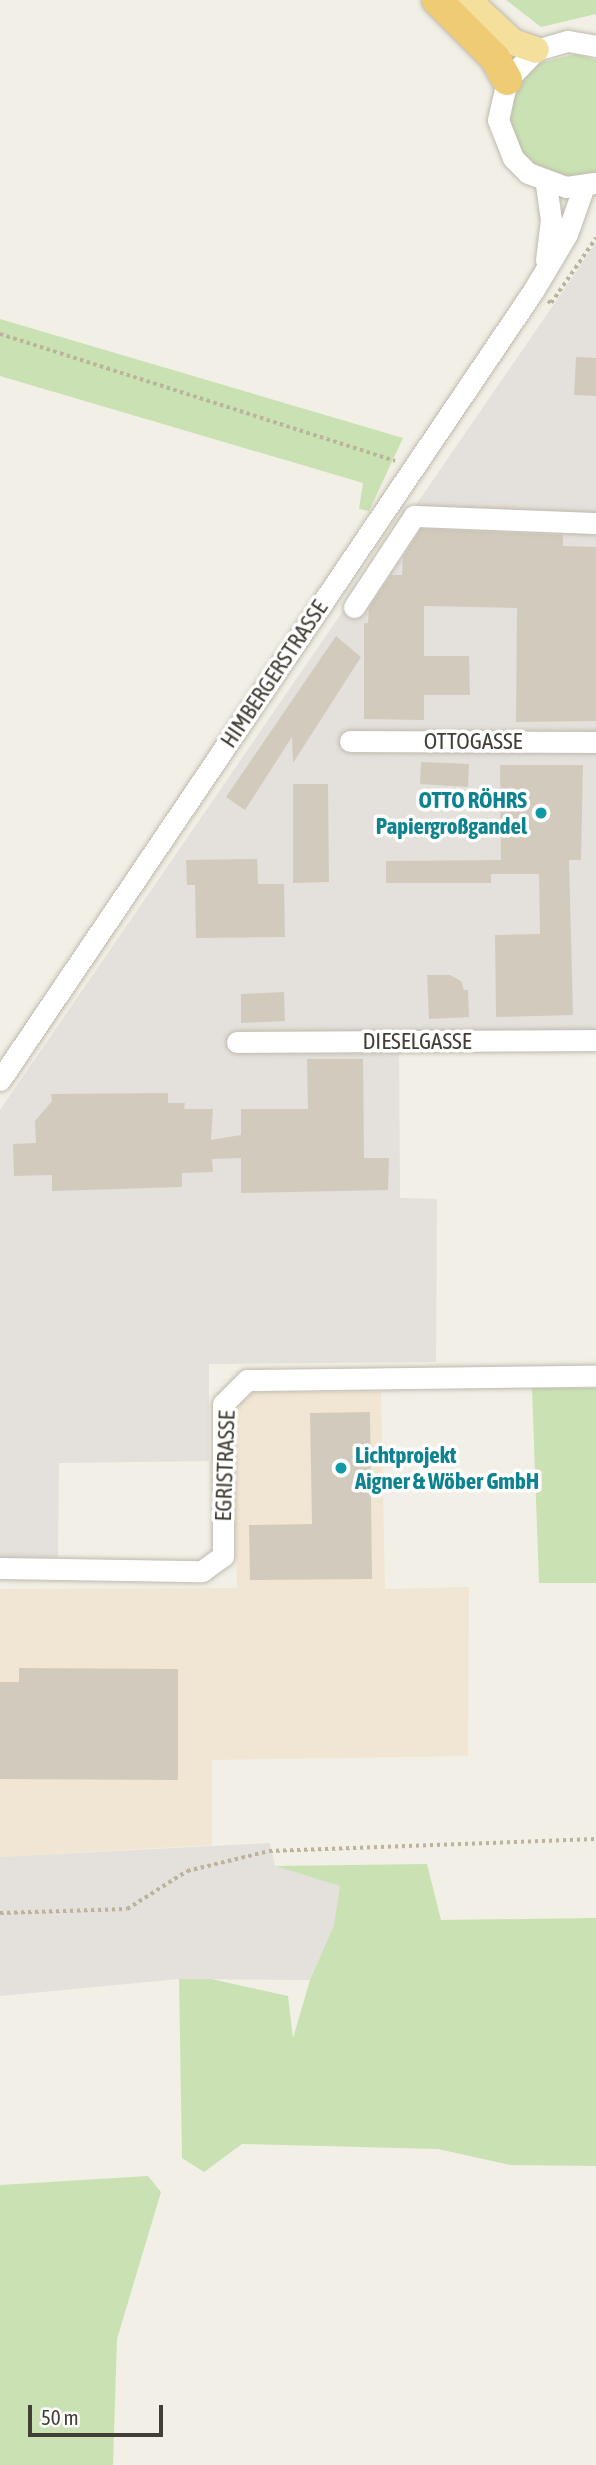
<!DOCTYPE html>
<html>
<head>
<meta charset="utf-8">
<style>
  body { margin:0 }
  #map { position:relative; width:596px; height:2465px; overflow:hidden; background:#f1efe6; font-family:"Asap Condensed",sans-serif }
  div>[style] { position:absolute }
  [style*='--x'] { left:calc(var(--x)*1px); top:calc(var(--y)*1px); width:calc(var(--w)*1px); rotate:calc(var(--a)*1deg) }
  .commercial>* { inset:0; background:#f1e6d3 }
  .industrial>* { inset:0; background:#e4e0db }
  .green>* { inset:0; background:#cae2b3 }
  .building>* { inset:0; background:#d2cbbd }
  .path>* { height:3.5px; margin-top:-1.75px; transform-origin:0; background:repeating-linear-gradient(90deg,#bcb39d 0 3.5px,transparent 0 7px) }
  .roads { filter:drop-shadow(0 0 2px #bfb9ad) drop-shadow(0 0 2px #bfb9ad) }
  .minor>* { height:21px; margin:-10.5px; padding:0 10.5px; transform-origin:10.5px; border-radius:10.5px; background:#fff }
  .major>* { height:26px; margin:-13px; padding:0 13px; transform-origin:13px; border-radius:13px; background:#f4df9d }
  .highway>* { height:30px; margin:-15px; padding:0 15px; transform-origin:15px; border-radius:15px; background:#efcc74 }
  .dots>* { width:19px; height:19px; translate:-50% -50%; box-sizing:border-box; border:4px solid #fff; border-radius:50% }
  span { translate:-50% -50%; white-space:nowrap; text-align:center; line-height:1.15; -webkit-text-stroke:7px #fff; paint-order:stroke }
  .street-label { font-size:23px; color:#433f36 }
  .culture-label { font-size:23px; color:#0d838f; font-weight:700 }
  .right { translate:-100% -50%; text-align:right }
  .left { translate:0 -50%; text-align:left }
  .scale { position:absolute; left:28px; top:2405px; width:135px; height:32px; box-sizing:border-box; border:4px solid #433f36; border-top:0; padding-left:9px; font-size:21px; line-height:24px; white-space:nowrap; color:#433f36; -webkit-text-stroke:5px #fff; paint-order:stroke }
</style>
</head>
<body>
<div id="map">
  <div class="commercial">
    <div style="clip-path:polygon(251px 1392px,381px 1392px,385px 1589px,469px 1587px,468px 1756px,212px 1760px,212px 1845px,0 1857px,0 1589px,237px 1588px,234px 1408px)"></div>
  </div>
  <div class="industrial">
    <div style="clip-path:polygon(596px 243px,596px 1030px,399px 1033px,400px 1198px,437px 1199px,436px 1362px,209px 1364px,209px 1461px,59px 1463px,58px 1557px,0 1558px,0 1110px)"></div>
    <div style="clip-path:polygon(270px 1843px,275px 1866px,341px 1886px,334px 1925px,310px 1980px,179px 1979px,0 1996px,0 1857px)"></div>
  </div>
  <div class="green">
    <div style="clip-path:polygon(506px 0,596px 0,596px 14px,541px 27px)"></div>
    <div style="clip-path:polygon(575px 54px,596px 60px,596px 173px,574px 179px,553px 177px,520px 154px,507px 116px,510px 95px,536px 64px)"></div>
    <div style="clip-path:polygon(0 319px,403px 438px,369px 511px,359px 509px,363px 483px,0 376px)"></div>
    <div style="clip-path:polygon(532px 1388px,596px 1388px,596px 1583px,539px 1583px)"></div>
    <div style="clip-path:polygon(427px 1864px,441px 1920px,596px 1918px,596px 2166px,510px 2165px,438px 2149px,242px 2144px,204px 2172px,182px 2158px,179px 1979px,211px 1979px,288px 1996px,293px 2038px,310px 1980px,334px 1925px,340px 1886px,275px 1866px)"></div>
    <div style="clip-path:polygon(148px 2176px,161px 2192px,117px 2339px,113px 2465px,0 2465px,0 2185px)"></div>
  </div>
  <div class="building">
    <div style="clip-path:polygon(576px 357px,596px 358px,596px 396px,574px 395px)"></div>
    <div style="clip-path:polygon(421px 529px,563px 535px,563px 546px,596px 547px,596px 721px,516px 722px,517px 608px,424px 606px,424px 656px,469px 656px,470px 695px,424px 695px,424px 720px,364px 719px,364px 623px,368px 623px,369px 608px,391px 575px,402px 575px,403px 557px)"></div>
    <div style="clip-path:polygon(336px 636px,361px 657px,293px 763px,292px 737px,245px 810px,226px 797px)"></div>
    <div style="clip-path:polygon(421px 762px,469px 764px,468px 787px,420px 784px)"></div>
    <div style="clip-path:polygon(500px 765px,583px 765px,581px 860px,569px 860px,573px 1015px,496px 1017px,495px 935px,540px 934px,539px 874px,491px 874px,491px 883px,386px 883px,386px 861px,501px 860px)"></div>
    <div style="clip-path:polygon(293px 784px,328px 784px,329px 882px,293px 883px)"></div>
    <div style="clip-path:polygon(257px 859px,258px 884px,284px 884px,285px 937px,196px 938px,195px 885px,187px 885px,186px 860px)"></div>
    <div style="clip-path:polygon(427px 975px,450px 975px,461px 981px,464px 990px,468px 990px,469px 1017px,429px 1019px)"></div>
    <div style="clip-path:polygon(284px 992px,285px 1021px,241px 1023px,241px 994px)"></div>
    <div style="clip-path:polygon(307px 1059px,363px 1059px,364px 1158px,389px 1158px,388px 1190px,241px 1193px,241px 1158px,212px 1159px,213px 1172px,182px 1173px,182px 1187px,52px 1191px,52px 1175px,14px 1176px,13px 1144px,36px 1143px,35px 1121px,52px 1101px,51px 1094px,168px 1093px,168px 1103px,185px 1103px,184px 1109px,213px 1109px,211px 1140px,241px 1135px,241px 1109px,308px 1109px)"></div>
    <div style="clip-path:polygon(370px 1412px,372px 1579px,250px 1580px,249px 1525px,312px 1524px,310px 1413px)"></div>
    <div style="clip-path:polygon(19px 1668px,178px 1669px,178px 1780px,0 1779px,0 1682px,19px 1682px)"></div>
  </div>
  <div class="path">
    <div style="--x:548;--y:301;--w:4;--a:34"></div>
    <div style="--x:551;--y:303;--w:79;--a:-55.3"></div>
    <div style="--x:0;--y:334;--w:415;--a:17.8"></div>
    <div style="--x:0;--y:1913;--w:127;--a:-1.8"></div>
    <div style="--x:127;--y:1909;--w:71;--a:-32.3"></div>
    <div style="--x:187;--y:1871;--w:84;--a:-13.7"></div>
    <div style="--x:269;--y:1851;--w:327;--a:-2.1"></div>
  </div>
  <div class="roads">
    <div class="minor">
      <div style="--x:594;--y:183;--w:28;--a:172"></div>
      <div style="--x:566;--y:187;--w:40;--a:-159.8"></div>
      <div style="--x:528;--y:173;--w:21;--a:-135"></div>
      <div style="--x:513;--y:158;--w:41;--a:-111.5"></div>
      <div style="--x:498;--y:120;--w:41;--a:-77.3"></div>
      <div style="--x:507;--y:80;--w:42;--a:-46"></div>
      <div style="--x:536;--y:50;--w:33;--a:-16"></div>
      <div style="--x:568;--y:41;--w:28;--a:10"></div>
      <div style="--x:546;--y:260;--w:40;--a:-82.9"></div>
      <div style="--x:551;--y:220;--w:37;--a:-98"></div>
      <div style="--x:354;--y:607;--w:109;--a:-56.6"></div>
      <div style="--x:414;--y:516;--w:182;--a:2.2"></div>
      <div style="--x:350;--y:741;--w:246;--a:0.2"></div>
      <div style="--x:237;--y:1042;--w:359;--a:-0.3"></div>
      <div style="--x:0;--y:1080;--w:952;--a:-55.96"></div>
      <div style="--x:533;--y:291;--w:66;--a:-59.2"></div>
      <div style="--x:567;--y:234;--w:51;--a:-70.5"></div>
      <div style="--x:0;--y:1568;--w:202;--a:0.9"></div>
      <div style="--x:202;--y:1571;--w:26;--a:-36"></div>
      <div style="--x:223;--y:1556;--w:152;--a:-90"></div>
      <div style="--x:223;--y:1404;--w:34;--a:-45"></div>
      <div style="--x:247;--y:1380;--w:349;--a:-0.7"></div>
    </div>
    <div class="major">
      <div style="--x:468;--y:0;--w:62;--a:43"></div>
      <div style="--x:513;--y:42;--w:24;--a:19"></div>
    </div>
    <div class="highway">
      <div style="--x:437;--y:0;--w:82;--a:45"></div>
      <div style="--x:495;--y:58;--w:25;--a:61"></div>
    </div>
  </div>
  <div class="dots">
    <div style="left:541px;top:813px;background:#0f9aa8"></div>
    <div style="left:341px;top:1468px;background:#0f9aa8"></div>
  </div>
  <div class="street-label">
    <span style="left:274px;top:674px;rotate:-56deg">HIMBERGERSTRASSE</span>
    <span style="left:473px;top:741px">OTTOGASSE</span>
    <span style="left:417px;top:1041px">DIESELGASSE</span>
    <span style="left:225px;top:1466px;rotate:-88deg">EGRISTRASSE</span>
  </div>
  <div class="culture-label">
    <span class="right" style="left:527px;top:813px">OTTO RÖHRS<br>Papiergroßgandel</span>
    <span class="left" style="left:355px;top:1468px">Lichtprojekt<br>Aigner &amp; Wöber GmbH</span>
  </div>
  <div class="scale">50 m</div>
</div>
</body>
</html>
